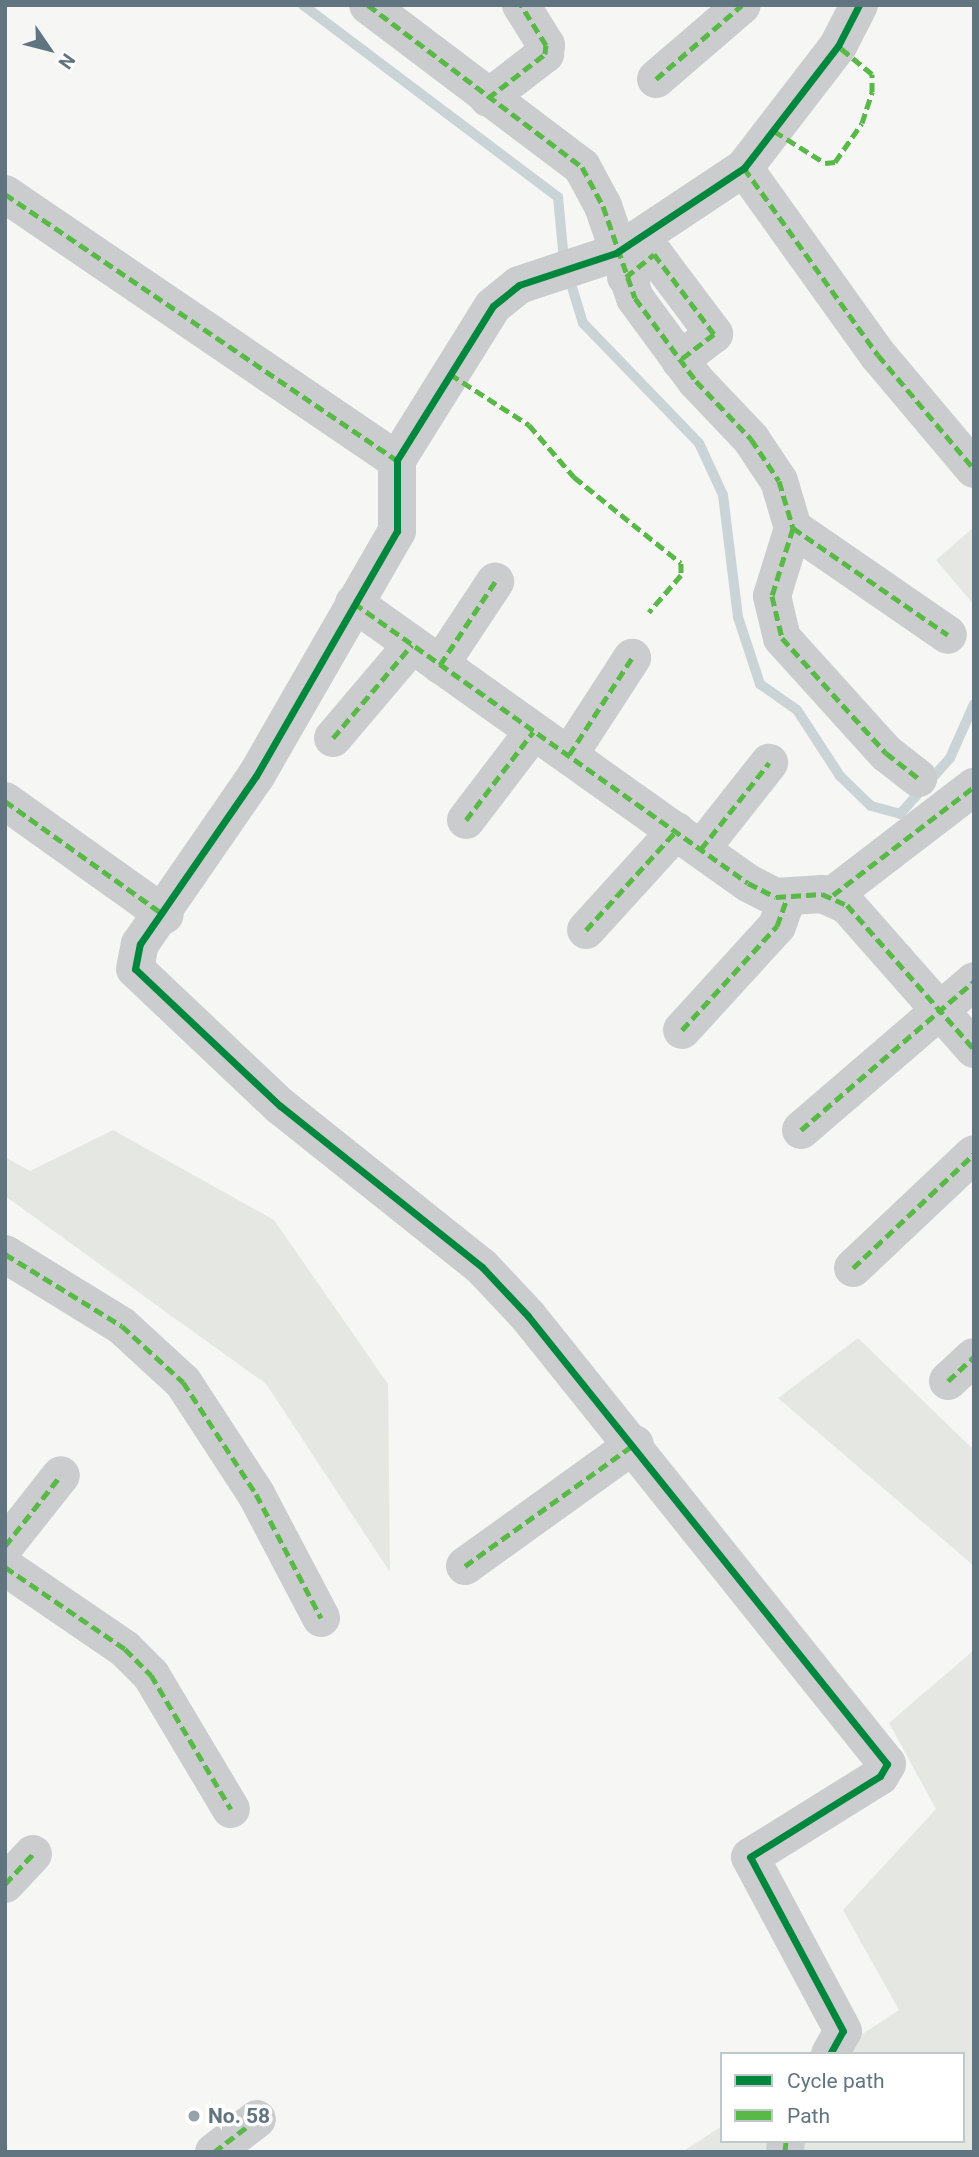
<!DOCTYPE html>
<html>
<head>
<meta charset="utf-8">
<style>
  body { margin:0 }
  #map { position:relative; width:979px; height:2157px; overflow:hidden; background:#f6f6f5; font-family:Roboto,sans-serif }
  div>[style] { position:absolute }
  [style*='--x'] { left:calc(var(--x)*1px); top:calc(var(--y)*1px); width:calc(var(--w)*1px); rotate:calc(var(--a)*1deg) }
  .green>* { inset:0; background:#e5e8e2 }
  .stream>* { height:10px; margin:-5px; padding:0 5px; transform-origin:5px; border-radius:5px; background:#cad4d6 }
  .minor>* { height:38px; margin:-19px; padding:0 19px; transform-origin:19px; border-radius:19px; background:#cbcccd }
  .quiet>* { height:5px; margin-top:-2.5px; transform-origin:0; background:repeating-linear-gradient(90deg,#58b947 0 10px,transparent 0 15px) }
  .cycleway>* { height:7px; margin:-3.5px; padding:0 3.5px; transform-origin:3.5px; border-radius:3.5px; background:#00873e }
  .dots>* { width:19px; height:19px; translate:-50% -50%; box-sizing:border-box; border:4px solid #fff; border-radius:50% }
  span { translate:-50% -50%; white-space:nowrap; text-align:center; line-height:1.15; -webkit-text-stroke:7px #fff; paint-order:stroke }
  .poi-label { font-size:21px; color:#617580; font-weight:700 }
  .left { translate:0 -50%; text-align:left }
  .frame { position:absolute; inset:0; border:7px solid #617580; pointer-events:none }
  .legend { position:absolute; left:720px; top:2052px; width:245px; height:91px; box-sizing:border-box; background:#fff; border:2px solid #c0c8cc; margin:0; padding:9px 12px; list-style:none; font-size:21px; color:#617580 }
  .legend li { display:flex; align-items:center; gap:14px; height:35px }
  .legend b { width:35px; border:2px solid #c0c8cc }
  .north { position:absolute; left:14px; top:14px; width:70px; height:70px; -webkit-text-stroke:5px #fff; paint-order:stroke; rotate:125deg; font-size:19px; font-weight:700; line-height:28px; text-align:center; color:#617580 }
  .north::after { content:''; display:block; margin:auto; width:24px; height:32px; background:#617580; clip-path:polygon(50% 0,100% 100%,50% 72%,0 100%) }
</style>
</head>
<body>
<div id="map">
  <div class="green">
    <div style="clip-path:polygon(974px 527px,974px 605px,936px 560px)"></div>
    <div style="clip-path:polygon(113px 1130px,274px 1220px,388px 1384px,390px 1572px,266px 1384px,5px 1196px,5px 1157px,30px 1171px)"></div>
    <div style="clip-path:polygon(858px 1338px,974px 1450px,974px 1566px,778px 1398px)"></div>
    <div style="clip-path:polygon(974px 1650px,974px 2152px,682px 2152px,722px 2126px,722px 2141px,963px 2141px,963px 2054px,832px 2054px,899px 2010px,843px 1910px,936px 1809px,889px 1723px)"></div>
  </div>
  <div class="stream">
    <div style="--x:303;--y:5;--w:319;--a:37"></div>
    <div style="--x:558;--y:197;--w:64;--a:84.6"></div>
    <div style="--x:564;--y:261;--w:65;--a:73"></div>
    <div style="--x:583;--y:323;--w:167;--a:46"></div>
    <div style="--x:699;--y:443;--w:57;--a:65.2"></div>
    <div style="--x:723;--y:495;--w:123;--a:83"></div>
    <div style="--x:738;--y:617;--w:71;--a:71.8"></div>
    <div style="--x:760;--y:684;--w:45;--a:35.1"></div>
    <div style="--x:797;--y:710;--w:79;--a:56.9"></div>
    <div style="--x:840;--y:776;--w:43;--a:44.1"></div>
    <div style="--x:871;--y:806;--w:30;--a:15"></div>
    <div style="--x:900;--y:814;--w:75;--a:-48.2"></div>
    <div style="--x:950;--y:758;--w:59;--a:-66"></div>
  </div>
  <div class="minor">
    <div style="--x:368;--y:5;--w:268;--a:37.1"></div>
    <div style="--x:582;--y:167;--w:44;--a:61.7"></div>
    <div style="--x:603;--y:206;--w:97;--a:70.8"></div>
    <div style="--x:635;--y:298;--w:103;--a:53.7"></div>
    <div style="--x:696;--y:381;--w:80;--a:46.5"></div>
    <div style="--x:751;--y:439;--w:50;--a:56.3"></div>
    <div style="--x:779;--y:481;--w:49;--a:73.4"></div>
    <div style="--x:793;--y:528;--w:188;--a:34.6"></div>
    <div style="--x:656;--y:79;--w:113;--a:-40.7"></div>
    <div style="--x:488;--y:98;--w:72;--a:-37.7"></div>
    <div style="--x:545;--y:54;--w:9;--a:-84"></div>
    <div style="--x:546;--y:45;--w:47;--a:-122"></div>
    <div style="--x:744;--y:168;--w:230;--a:54.4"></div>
    <div style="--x:878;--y:355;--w:149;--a:49.9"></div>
    <div style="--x:5;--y:194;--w:474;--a:34.2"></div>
    <div style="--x:626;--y:277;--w:36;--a:-39"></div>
    <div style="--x:654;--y:254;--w:100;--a:53.1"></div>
    <div style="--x:714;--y:334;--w:43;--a:142.6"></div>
    <div style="--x:793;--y:528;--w:71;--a:107.2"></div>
    <div style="--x:772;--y:596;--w:43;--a:76.6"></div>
    <div style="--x:782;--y:638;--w:155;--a:47.9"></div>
    <div style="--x:886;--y:753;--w:41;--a:38"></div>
    <div style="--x:354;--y:603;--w:483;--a:35.4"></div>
    <div style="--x:748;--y:883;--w:31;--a:27"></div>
    <div style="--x:776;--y:897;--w:46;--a:-3.7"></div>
    <div style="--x:822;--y:894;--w:27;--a:24"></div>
    <div style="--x:847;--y:905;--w:192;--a:48.6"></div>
    <div style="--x:440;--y:665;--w:100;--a:-56.5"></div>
    <div style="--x:333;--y:738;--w:122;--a:-49.7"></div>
    <div style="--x:569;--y:755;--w:116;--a:-57"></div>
    <div style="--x:5;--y:801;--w:196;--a:35.5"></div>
    <div style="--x:466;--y:820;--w:111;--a:-52.7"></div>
    <div style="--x:701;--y:849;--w:110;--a:-51.7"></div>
    <div style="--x:833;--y:895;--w:178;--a:-37.5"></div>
    <div style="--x:586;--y:930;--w:134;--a:-47.7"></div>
    <div style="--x:682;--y:1030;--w:141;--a:-47.6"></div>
    <div style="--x:777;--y:926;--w:30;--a:-70"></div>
    <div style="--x:801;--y:1130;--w:228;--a:-40.7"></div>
    <div style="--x:5;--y:1254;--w:137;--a:31.6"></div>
    <div style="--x:122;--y:1326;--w:83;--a:42.6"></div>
    <div style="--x:183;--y:1382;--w:134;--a:56.9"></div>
    <div style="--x:256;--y:1494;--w:140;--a:62.3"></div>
    <div style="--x:853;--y:1268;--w:166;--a:-43.3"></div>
    <div style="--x:948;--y:1381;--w:35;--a:-43"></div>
    <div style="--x:5;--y:1546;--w:90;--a:-51.7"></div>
    <div style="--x:465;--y:1566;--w:209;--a:-35.7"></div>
    <div style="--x:5;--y:1567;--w:145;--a:34.3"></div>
    <div style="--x:125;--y:1649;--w:37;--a:45"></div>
    <div style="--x:151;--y:1675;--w:156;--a:59.2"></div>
    <div style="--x:5;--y:1884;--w:41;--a:-47"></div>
    <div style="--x:830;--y:2054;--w:26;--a:-61"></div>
    <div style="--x:843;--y:2031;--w:197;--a:-118.1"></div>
    <div style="--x:750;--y:1857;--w:153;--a:-31.9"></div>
    <div style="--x:880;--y:1776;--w:14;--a:-60"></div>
    <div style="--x:887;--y:1764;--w:574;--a:-128.71"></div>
    <div style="--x:528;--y:1316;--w:67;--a:-133.2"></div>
    <div style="--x:482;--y:1267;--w:258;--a:-141.4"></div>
    <div style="--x:280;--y:1106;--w:199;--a:-136.6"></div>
    <div style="--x:135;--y:969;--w:25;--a:-79"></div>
    <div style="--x:140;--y:944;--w:204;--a:-55.4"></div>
    <div style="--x:256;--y:776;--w:283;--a:-60.1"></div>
    <div style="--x:397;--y:531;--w:71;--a:-90"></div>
    <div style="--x:397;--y:460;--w:181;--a:-58.1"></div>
    <div style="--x:493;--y:306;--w:33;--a:-39"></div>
    <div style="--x:519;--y:285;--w:102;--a:-18.3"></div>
    <div style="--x:616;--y:253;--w:154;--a:-33.6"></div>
    <div style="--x:744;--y:168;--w:154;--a:-52.4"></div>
    <div style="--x:838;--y:46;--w:46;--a:-62.9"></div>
    <div style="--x:214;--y:2152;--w:54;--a:-37.5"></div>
    <div style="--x:785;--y:2152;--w:11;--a:-85"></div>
  </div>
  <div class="quiet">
    <div style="--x:368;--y:5;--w:268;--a:37.1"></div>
    <div style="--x:582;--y:167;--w:44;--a:61.7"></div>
    <div style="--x:603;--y:206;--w:97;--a:70.8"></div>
    <div style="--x:635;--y:298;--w:103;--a:53.7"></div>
    <div style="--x:696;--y:381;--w:80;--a:46.5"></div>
    <div style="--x:751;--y:439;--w:50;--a:56.3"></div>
    <div style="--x:779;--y:481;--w:49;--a:73.4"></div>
    <div style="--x:793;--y:528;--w:188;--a:34.6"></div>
    <div style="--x:656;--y:79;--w:113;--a:-40.7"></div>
    <div style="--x:488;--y:98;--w:72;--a:-37.7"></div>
    <div style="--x:545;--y:54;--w:9;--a:-84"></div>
    <div style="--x:546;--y:45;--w:47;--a:-122"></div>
    <div style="--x:774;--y:131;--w:60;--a:32.1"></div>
    <div style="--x:825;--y:163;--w:10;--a:-6"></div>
    <div style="--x:835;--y:162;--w:47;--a:-55.3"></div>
    <div style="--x:862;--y:123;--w:33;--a:-72"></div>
    <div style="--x:872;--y:92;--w:18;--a:-90"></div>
    <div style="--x:872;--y:74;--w:44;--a:-140.5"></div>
    <div style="--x:744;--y:168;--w:230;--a:54.4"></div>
    <div style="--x:878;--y:355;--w:149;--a:49.9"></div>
    <div style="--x:5;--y:194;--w:474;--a:34.2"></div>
    <div style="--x:626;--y:277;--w:36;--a:-39"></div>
    <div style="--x:654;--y:254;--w:100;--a:53.1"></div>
    <div style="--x:714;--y:334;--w:43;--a:142.6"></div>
    <div style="--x:450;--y:374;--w:94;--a:32.8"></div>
    <div style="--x:529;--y:425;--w:69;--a:49.1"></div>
    <div style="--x:574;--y:477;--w:137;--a:38.8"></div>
    <div style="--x:681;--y:563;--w:12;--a:90"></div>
    <div style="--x:681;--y:575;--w:49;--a:130.9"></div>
    <div style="--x:793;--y:528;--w:71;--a:107.2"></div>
    <div style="--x:772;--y:596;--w:43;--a:76.6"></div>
    <div style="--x:782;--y:638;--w:155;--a:47.9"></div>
    <div style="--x:886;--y:753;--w:41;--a:38"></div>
    <div style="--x:354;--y:603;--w:483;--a:35.4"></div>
    <div style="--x:748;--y:883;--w:31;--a:27"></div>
    <div style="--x:776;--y:897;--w:46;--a:-3.7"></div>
    <div style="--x:822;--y:894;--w:27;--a:24"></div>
    <div style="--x:847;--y:905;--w:192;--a:48.6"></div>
    <div style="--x:440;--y:665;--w:100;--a:-56.5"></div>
    <div style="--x:333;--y:738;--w:122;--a:-49.7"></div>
    <div style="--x:569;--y:755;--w:116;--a:-57"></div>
    <div style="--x:5;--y:801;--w:196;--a:35.6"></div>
    <div style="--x:466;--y:820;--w:111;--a:-52.7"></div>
    <div style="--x:701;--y:849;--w:110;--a:-51.7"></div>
    <div style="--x:833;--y:895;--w:178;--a:-37.5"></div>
    <div style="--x:586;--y:930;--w:134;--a:-47.7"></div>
    <div style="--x:682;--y:1030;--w:141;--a:-47.6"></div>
    <div style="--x:777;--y:926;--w:30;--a:-70"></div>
    <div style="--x:801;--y:1130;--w:228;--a:-40.7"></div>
    <div style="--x:5;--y:1254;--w:137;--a:31.6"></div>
    <div style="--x:122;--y:1326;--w:83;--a:42.6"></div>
    <div style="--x:183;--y:1382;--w:134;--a:56.9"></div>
    <div style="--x:256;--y:1494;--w:140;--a:62.3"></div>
    <div style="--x:853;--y:1268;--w:166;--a:-43.3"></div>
    <div style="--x:948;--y:1381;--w:35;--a:-43"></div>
    <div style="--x:5;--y:1546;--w:90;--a:-51.7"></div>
    <div style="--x:465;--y:1566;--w:209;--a:-35.7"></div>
    <div style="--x:5;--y:1567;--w:145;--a:34.3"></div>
    <div style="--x:125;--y:1649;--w:37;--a:45"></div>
    <div style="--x:151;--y:1675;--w:156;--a:59.2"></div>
    <div style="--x:5;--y:1884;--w:41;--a:-47"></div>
    <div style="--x:214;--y:2152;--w:54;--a:-37.5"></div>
    <div style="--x:785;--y:2152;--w:11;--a:-85"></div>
  </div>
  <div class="cycleway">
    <div style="--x:830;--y:2054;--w:26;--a:-61"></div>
    <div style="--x:843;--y:2031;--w:197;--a:-118.1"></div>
    <div style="--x:750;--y:1857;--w:153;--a:-31.9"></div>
    <div style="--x:880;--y:1776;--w:14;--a:-60"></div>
    <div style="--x:887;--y:1764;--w:574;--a:-128.71"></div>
    <div style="--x:528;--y:1316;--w:67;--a:-133.2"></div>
    <div style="--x:482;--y:1267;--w:258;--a:-141.4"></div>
    <div style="--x:280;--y:1106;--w:199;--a:-136.6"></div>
    <div style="--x:135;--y:969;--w:25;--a:-79"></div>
    <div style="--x:140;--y:944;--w:204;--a:-55.4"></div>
    <div style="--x:256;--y:776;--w:283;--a:-60.1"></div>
    <div style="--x:397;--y:531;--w:71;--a:-90"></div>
    <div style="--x:397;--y:460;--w:181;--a:-58.1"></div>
    <div style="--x:493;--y:306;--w:33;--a:-39"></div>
    <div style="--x:519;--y:285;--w:102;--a:-18.3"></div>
    <div style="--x:616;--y:253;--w:154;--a:-33.6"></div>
    <div style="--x:744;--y:168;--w:154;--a:-52.4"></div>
    <div style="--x:838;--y:46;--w:46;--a:-62.9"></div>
  </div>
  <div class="dots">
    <div style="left:194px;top:2116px;background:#95a2a9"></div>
  </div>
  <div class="poi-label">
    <span class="left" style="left:208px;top:2116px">No. 58</span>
  </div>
  <div class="frame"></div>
  <ul class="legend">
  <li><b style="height:9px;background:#00873e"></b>Cycle path</li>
  <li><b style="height:9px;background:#58b947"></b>Path</li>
  </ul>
  <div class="north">N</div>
</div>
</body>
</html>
